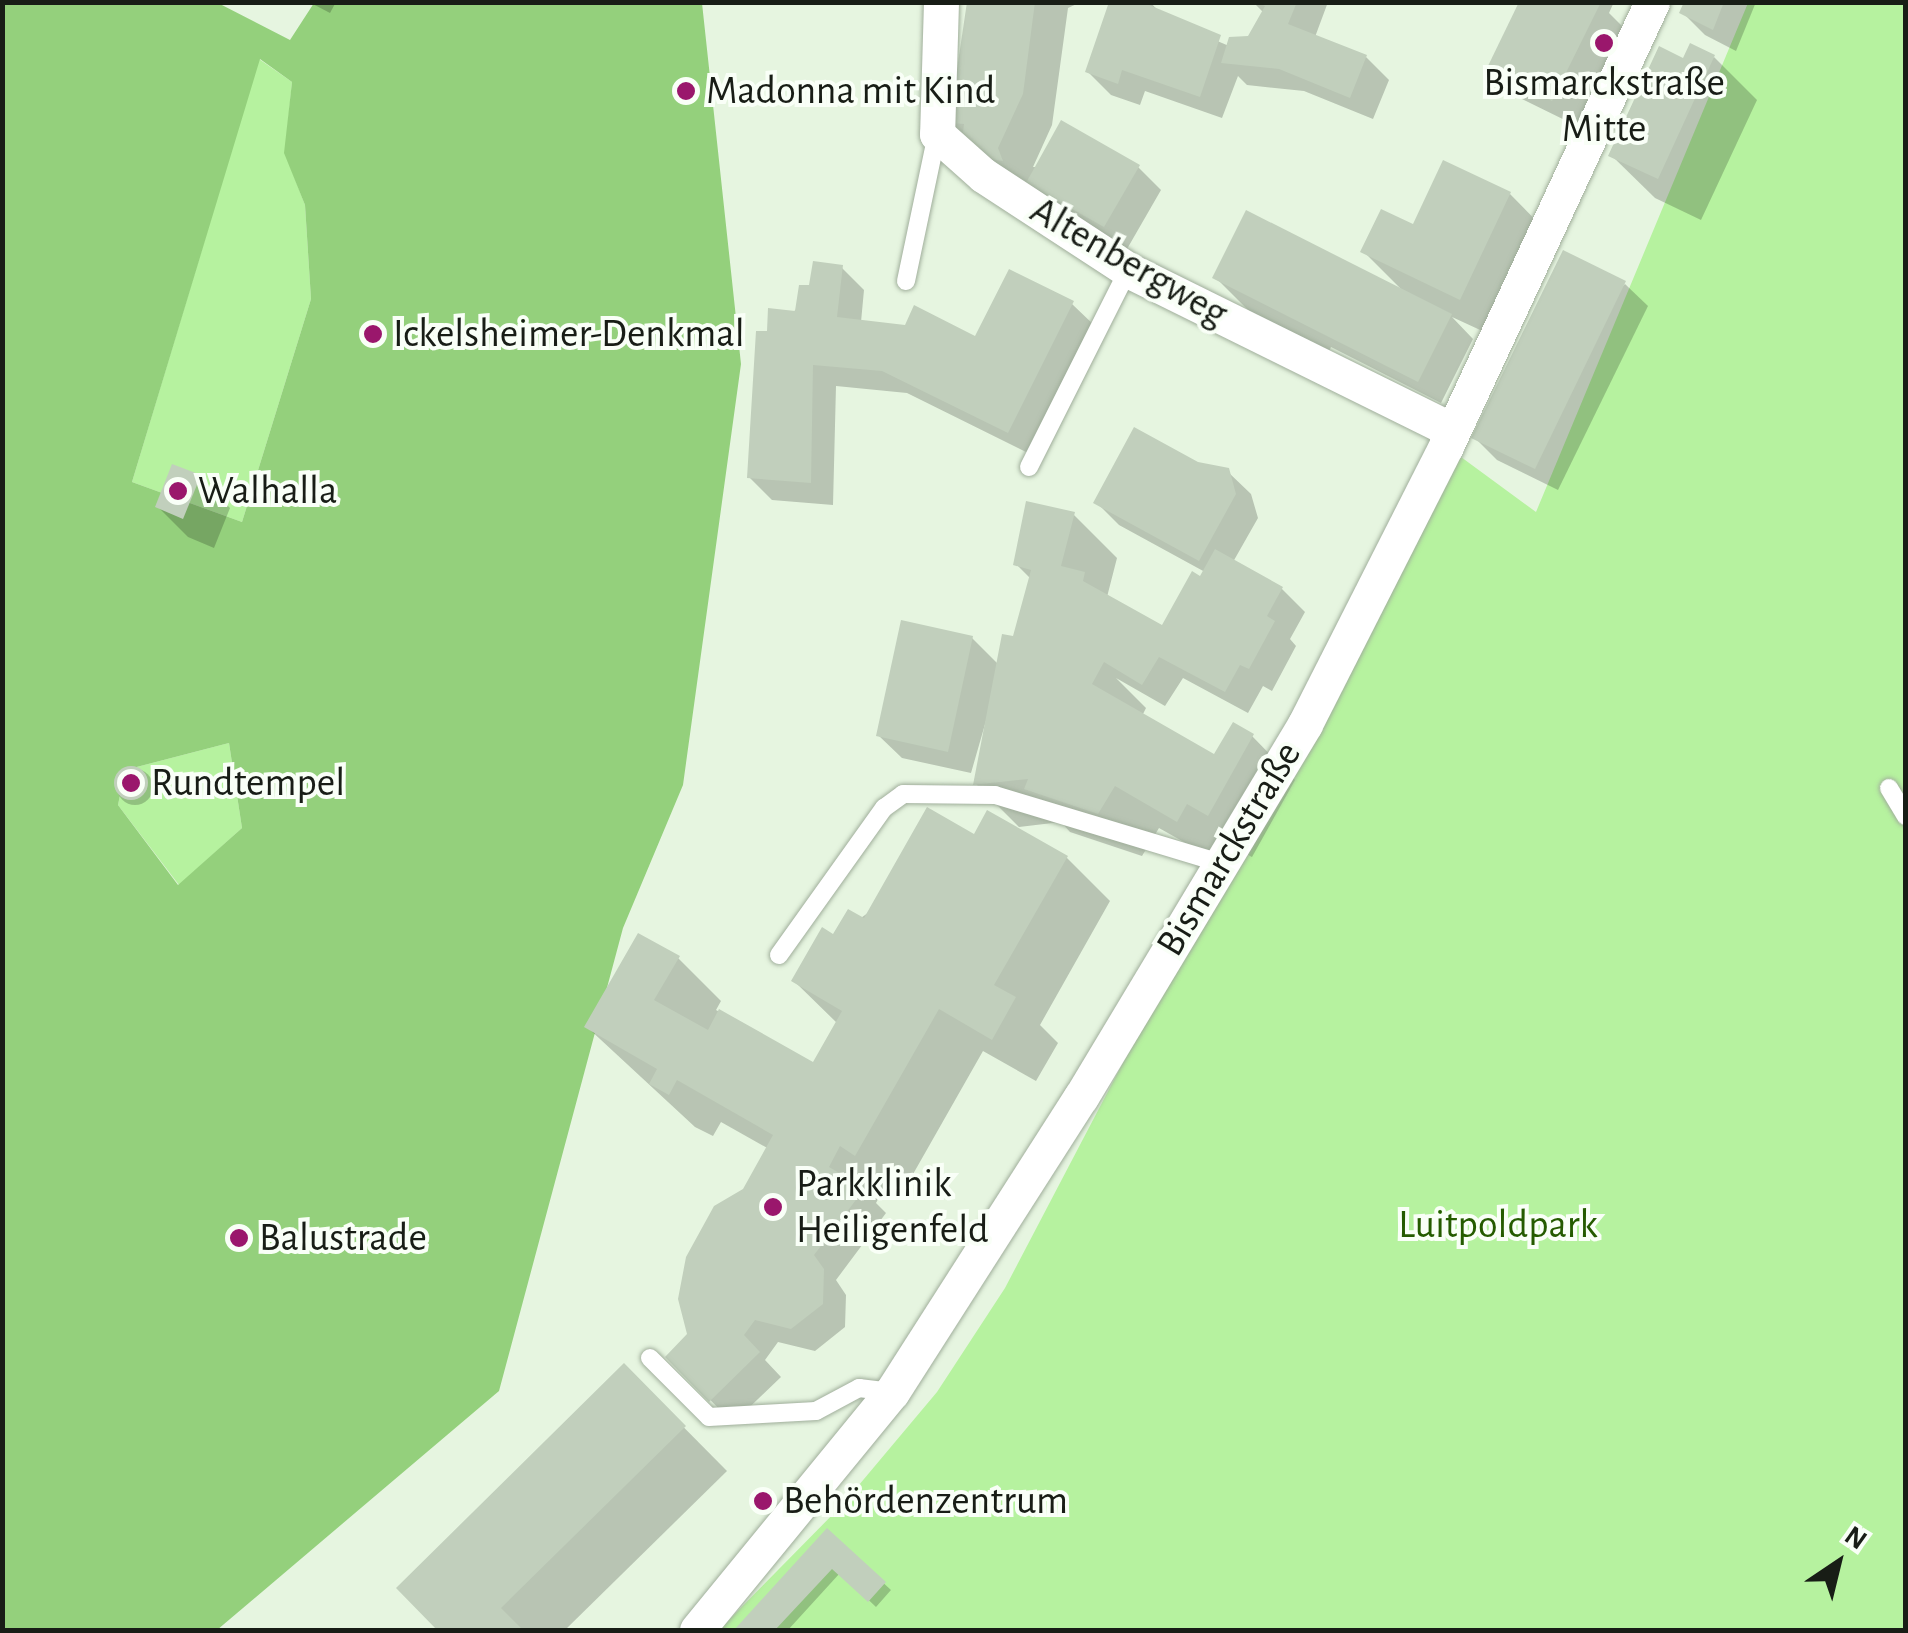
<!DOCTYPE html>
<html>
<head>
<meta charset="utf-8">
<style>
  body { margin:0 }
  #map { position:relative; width:1908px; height:1633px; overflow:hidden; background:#e6f5e0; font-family:"Alegreya Sans",sans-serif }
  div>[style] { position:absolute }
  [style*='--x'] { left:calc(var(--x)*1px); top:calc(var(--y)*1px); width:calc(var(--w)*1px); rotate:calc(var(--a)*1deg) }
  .green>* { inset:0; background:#b6f29f }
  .forest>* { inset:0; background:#94d07c }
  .shadow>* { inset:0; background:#0003 }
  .round { border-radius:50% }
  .building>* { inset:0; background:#c1cfbc }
  .roads { filter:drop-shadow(0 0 2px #a0ae9b) drop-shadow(0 0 2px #a0ae9b) }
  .lane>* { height:18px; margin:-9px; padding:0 9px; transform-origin:9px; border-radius:9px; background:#fff }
  .street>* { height:35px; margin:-17.5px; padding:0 17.5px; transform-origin:17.5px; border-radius:17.5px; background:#fff }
  .dots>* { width:28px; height:28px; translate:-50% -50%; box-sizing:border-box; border:5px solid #f9fff7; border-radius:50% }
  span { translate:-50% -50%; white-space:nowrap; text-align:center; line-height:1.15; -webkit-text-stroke:8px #f9fff7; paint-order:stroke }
  .poi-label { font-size:40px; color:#181d16 }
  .left { translate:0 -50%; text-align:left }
  .street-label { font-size:40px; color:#181d16 }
  .park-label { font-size:40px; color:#255b00 }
  .frame { position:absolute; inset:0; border:5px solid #181d16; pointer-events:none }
  .north { position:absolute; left:1788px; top:1513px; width:100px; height:100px; -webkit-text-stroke:8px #f9fff7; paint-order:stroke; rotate:35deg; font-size:28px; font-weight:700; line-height:40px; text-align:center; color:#181d16 }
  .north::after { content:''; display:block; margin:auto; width:35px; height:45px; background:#181d16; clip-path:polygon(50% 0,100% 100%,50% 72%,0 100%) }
</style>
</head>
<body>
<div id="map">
  <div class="green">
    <div style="clip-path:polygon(1748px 3px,1905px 3px,1905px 1630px,719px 1630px,843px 1504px,937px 1392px,1005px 1288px,1446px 446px,1536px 512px)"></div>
    <div style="clip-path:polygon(259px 59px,292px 82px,285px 153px,305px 205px,311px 299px,242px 522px,132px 482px)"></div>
    <div style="clip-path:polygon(229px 743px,242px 828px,179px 885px,118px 805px,125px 770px)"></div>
  </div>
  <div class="forest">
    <div style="clip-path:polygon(evenodd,3px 3px,218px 3px,290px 40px,314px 3px,702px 3px,741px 364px,683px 785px,623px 928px,499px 1391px,217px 1630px,3px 1630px,3px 3px,260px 59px,292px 82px,284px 153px,305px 205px,311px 299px,242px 522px,132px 482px,260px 59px,3px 3px,229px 743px,242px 828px,178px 885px,118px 805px,125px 770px,229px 743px)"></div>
  </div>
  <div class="shadow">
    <div style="clip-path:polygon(309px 2px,336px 2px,330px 13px)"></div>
    <div style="clip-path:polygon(969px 2px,1081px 2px,1068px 8px,1052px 125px,1033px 167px,1138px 167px,1161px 190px,1127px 249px,1031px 190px,964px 139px,952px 122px)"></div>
    <div style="clip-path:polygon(1112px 2px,1150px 2px,1166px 19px,1229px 46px,1250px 38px,1264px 13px,1253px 2px,1328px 2px,1315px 37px,1366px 57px,1389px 80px,1373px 119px,1304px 91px,1247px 85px,1238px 76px,1222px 118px,1145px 91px,1140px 105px,1111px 95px,1088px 72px)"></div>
    <div style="clip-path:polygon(1522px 2px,1614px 2px,1609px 13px,1630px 34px,1583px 129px,1520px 98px,1490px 68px)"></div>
    <div style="clip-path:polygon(1687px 2px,1756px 2px,1736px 51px,1705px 35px,1682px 12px)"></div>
    <div style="clip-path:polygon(1714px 57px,1757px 100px,1701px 220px,1655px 198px,1611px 155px)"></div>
    <div style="clip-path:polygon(1510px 194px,1553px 238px,1504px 341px,1452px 317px,1473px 339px,1441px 403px,1331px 347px,1327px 356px,1259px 321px,1215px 277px,1403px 291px,1363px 251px)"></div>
    <div style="clip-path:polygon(841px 267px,864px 290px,861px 322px,976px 339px,1072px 304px,1095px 326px,1032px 455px,907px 393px,836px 386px,833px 505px,772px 500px,749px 477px,770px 334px)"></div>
    <div style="clip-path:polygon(1625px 284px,1648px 306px,1558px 490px,1497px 460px,1474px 437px)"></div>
    <div style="clip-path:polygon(1197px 464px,1227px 471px,1251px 494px,1258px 518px,1233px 562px,1282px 589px,1305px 612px,1290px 639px,1296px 646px,1272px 691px,1263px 686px,1248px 713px,1183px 678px,1165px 706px,1116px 678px,1146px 708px,1142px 716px,1215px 757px,1252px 736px,1295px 780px,1252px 857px,1231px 846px,1221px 863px,1159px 828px,1142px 856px,1070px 832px,1061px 822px,1019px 827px,976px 784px,992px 700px,971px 773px,902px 758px,878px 735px,972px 638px,998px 664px,1014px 639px,1031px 579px,1016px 564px,1073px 514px,1117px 558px,1107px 597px,1163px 628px,1205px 572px,1119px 525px,1096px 502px)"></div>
    <div style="clip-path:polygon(199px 477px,230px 508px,214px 548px,188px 537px,158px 507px)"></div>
    <div class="round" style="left:117px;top:769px;width:36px;height:36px"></div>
    <div style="clip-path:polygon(988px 813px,1067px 858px,1110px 901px,1040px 1025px,1058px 1043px,1036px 1081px,983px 1051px,900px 1197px,884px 1188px,876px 1203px,886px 1213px,836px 1280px,846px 1295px,845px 1327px,815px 1351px,778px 1342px,765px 1360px,781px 1377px,733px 1423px,668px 1357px,690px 1335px,769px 1149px,721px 1122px,713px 1136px,695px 1127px,587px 1027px,678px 958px,721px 1001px,716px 1010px,814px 1066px,838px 1024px,794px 981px,834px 937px,975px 837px)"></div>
    <div style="clip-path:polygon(624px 1367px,727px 1471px,565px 1630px,441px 1630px,399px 1588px)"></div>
    <div style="clip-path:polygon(827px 1531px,891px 1590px,876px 1607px,840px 1573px,788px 1630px,737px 1630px)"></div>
  </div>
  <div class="building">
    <div style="clip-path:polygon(967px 2px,1035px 2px,1023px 94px,998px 148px,1003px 161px,983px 158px,962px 140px,964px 124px,949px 123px)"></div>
    <div style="clip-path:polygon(1109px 2px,1142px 2px,1221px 35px,1200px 97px,1122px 70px,1118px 84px,1085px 72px)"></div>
    <div style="clip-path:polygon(1257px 2px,1297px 2px,1288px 24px,1367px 55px,1350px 98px,1279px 69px,1221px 63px,1229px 37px,1248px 36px,1265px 6px)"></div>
    <div style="clip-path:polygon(1519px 2px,1601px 2px,1552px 101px,1487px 68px)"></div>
    <div style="clip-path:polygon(1684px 2px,1724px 2px,1713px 30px,1679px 13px)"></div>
    <div style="clip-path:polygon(1690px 43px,1715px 55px,1658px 179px,1608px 156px,1659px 46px,1683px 58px)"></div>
    <div style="clip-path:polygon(1061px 120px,1140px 165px,1104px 227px,1026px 183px)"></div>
    <div style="clip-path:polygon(1443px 160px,1511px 192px,1460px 300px,1360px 252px,1381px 209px,1413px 224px)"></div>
    <div style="clip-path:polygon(1246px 210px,1452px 314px,1418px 382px,1212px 278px)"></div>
    <div style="clip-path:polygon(1563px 250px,1626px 281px,1535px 469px,1471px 438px)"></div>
    <div style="clip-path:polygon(813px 261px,843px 265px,837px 317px,905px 325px,914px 305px,975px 336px,1009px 269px,1074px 301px,1008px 433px,882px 371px,813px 365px,811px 483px,747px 478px,756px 331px,767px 331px,768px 308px,795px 311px,799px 285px,809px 285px)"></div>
    <div style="clip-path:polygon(1134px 427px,1198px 462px,1229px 468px,1236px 494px,1199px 561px,1093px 503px)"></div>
    <div style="clip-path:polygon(172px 464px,201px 475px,183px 519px,155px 507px)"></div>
    <div style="clip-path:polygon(1026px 501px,1075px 512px,1061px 566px,1085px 572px,1083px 581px,1162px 625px,1192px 571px,1200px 576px,1215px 549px,1283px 587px,1267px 616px,1275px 621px,1249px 669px,1240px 665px,1225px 692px,1159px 657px,1142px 685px,1104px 662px,1092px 684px,1214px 754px,1233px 722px,1254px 734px,1208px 816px,1187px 804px,1177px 822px,1115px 786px,1098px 814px,1024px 789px,1028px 779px,973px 785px,1002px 634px,1013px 636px,1031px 570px,1013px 565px)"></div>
    <div style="clip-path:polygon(901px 620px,973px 636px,948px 752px,876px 736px)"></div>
    <div class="round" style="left:114px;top:766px;width:34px;height:34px"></div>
    <div style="clip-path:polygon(927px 807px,974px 834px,987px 810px,1068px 856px,994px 985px,1016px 997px,992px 1040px,939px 1009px,855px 1156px,840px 1146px,829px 1167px,865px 1188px,814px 1255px,824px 1269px,823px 1304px,791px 1329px,755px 1320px,744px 1335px,760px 1352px,709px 1402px,665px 1357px,687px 1334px,678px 1299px,686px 1257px,714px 1206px,743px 1189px,773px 1135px,677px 1080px,669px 1095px,649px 1084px,657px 1069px,584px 1027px,638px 933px,680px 956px,654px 1000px,708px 1030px,719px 1009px,813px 1062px,842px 1011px,791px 981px,822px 927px,833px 934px,848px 909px,864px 918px)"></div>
    <div style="clip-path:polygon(624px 1363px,686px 1426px,501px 1608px,523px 1630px,437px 1630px,396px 1588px)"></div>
    <div style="clip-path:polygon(827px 1528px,886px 1582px,868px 1602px,832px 1569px,775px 1630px,734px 1630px)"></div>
  </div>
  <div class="roads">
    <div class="lane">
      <div style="--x:906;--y:281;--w:150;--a:-78.1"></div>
      <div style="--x:1029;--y:467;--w:220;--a:-63.3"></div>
      <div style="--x:1889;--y:788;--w:33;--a:59"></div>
      <div style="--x:779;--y:955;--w:181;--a:-54.5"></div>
      <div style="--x:884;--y:808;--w:24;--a:-36"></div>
      <div style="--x:903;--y:794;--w:92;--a:0.6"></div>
      <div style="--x:995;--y:795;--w:235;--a:16.8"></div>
      <div style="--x:650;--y:1358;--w:83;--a:45"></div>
      <div style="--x:709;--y:1417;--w:107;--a:-3.2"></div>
      <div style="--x:816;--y:1411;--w:49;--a:-28.1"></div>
      <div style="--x:859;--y:1388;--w:33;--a:7"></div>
    </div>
    <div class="street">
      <div style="--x:941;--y:2;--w:132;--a:91.7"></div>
      <div style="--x:937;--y:134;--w:62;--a:41.7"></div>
      <div style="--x:983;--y:175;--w:173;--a:33.2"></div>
      <div style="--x:1128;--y:270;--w:361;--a:26.3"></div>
      <div style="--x:697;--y:1630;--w:308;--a:-50.7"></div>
      <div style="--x:892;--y:1392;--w:350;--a:-57.4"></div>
      <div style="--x:1081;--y:1097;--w:435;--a:-59"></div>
      <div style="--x:1305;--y:724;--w:312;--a:-63.1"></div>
      <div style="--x:1446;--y:446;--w:489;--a:-65.1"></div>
    </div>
  </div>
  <div class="dots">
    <div style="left:1604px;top:43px;background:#9a176c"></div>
    <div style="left:686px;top:91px;background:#9a176c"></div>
    <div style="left:373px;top:334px;background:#9a176c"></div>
    <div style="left:178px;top:491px;background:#9a176c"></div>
    <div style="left:131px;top:783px;background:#9a176c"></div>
    <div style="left:773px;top:1207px;background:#9a176c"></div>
    <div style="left:239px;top:1238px;background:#9a176c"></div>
    <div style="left:763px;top:1501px;background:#9a176c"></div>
  </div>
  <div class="poi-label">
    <span style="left:1604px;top:106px">Bismarckstraße<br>Mitte</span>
    <span class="left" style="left:706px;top:91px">Madonna mit Kind</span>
    <span class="left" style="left:393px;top:334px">Ickelsheimer-Denkmal</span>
    <span class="left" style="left:198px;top:491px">Walhalla</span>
    <span class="left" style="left:151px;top:783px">Rundtempel</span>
    <span class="left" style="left:796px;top:1207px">Parkklinik<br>Heiligenfeld</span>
    <span class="left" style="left:259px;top:1238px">Balustrade</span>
    <span class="left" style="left:783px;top:1501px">Behördenzentrum</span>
  </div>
  <div class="street-label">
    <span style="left:1129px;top:262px;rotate:30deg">Altenbergweg</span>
    <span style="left:1229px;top:849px;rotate:-59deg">Bismarckstraße</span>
  </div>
  <div class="park-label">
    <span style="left:1498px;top:1225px">Luitpoldpark</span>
  </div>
  <div class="frame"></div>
  <div class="north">N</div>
</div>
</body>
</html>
